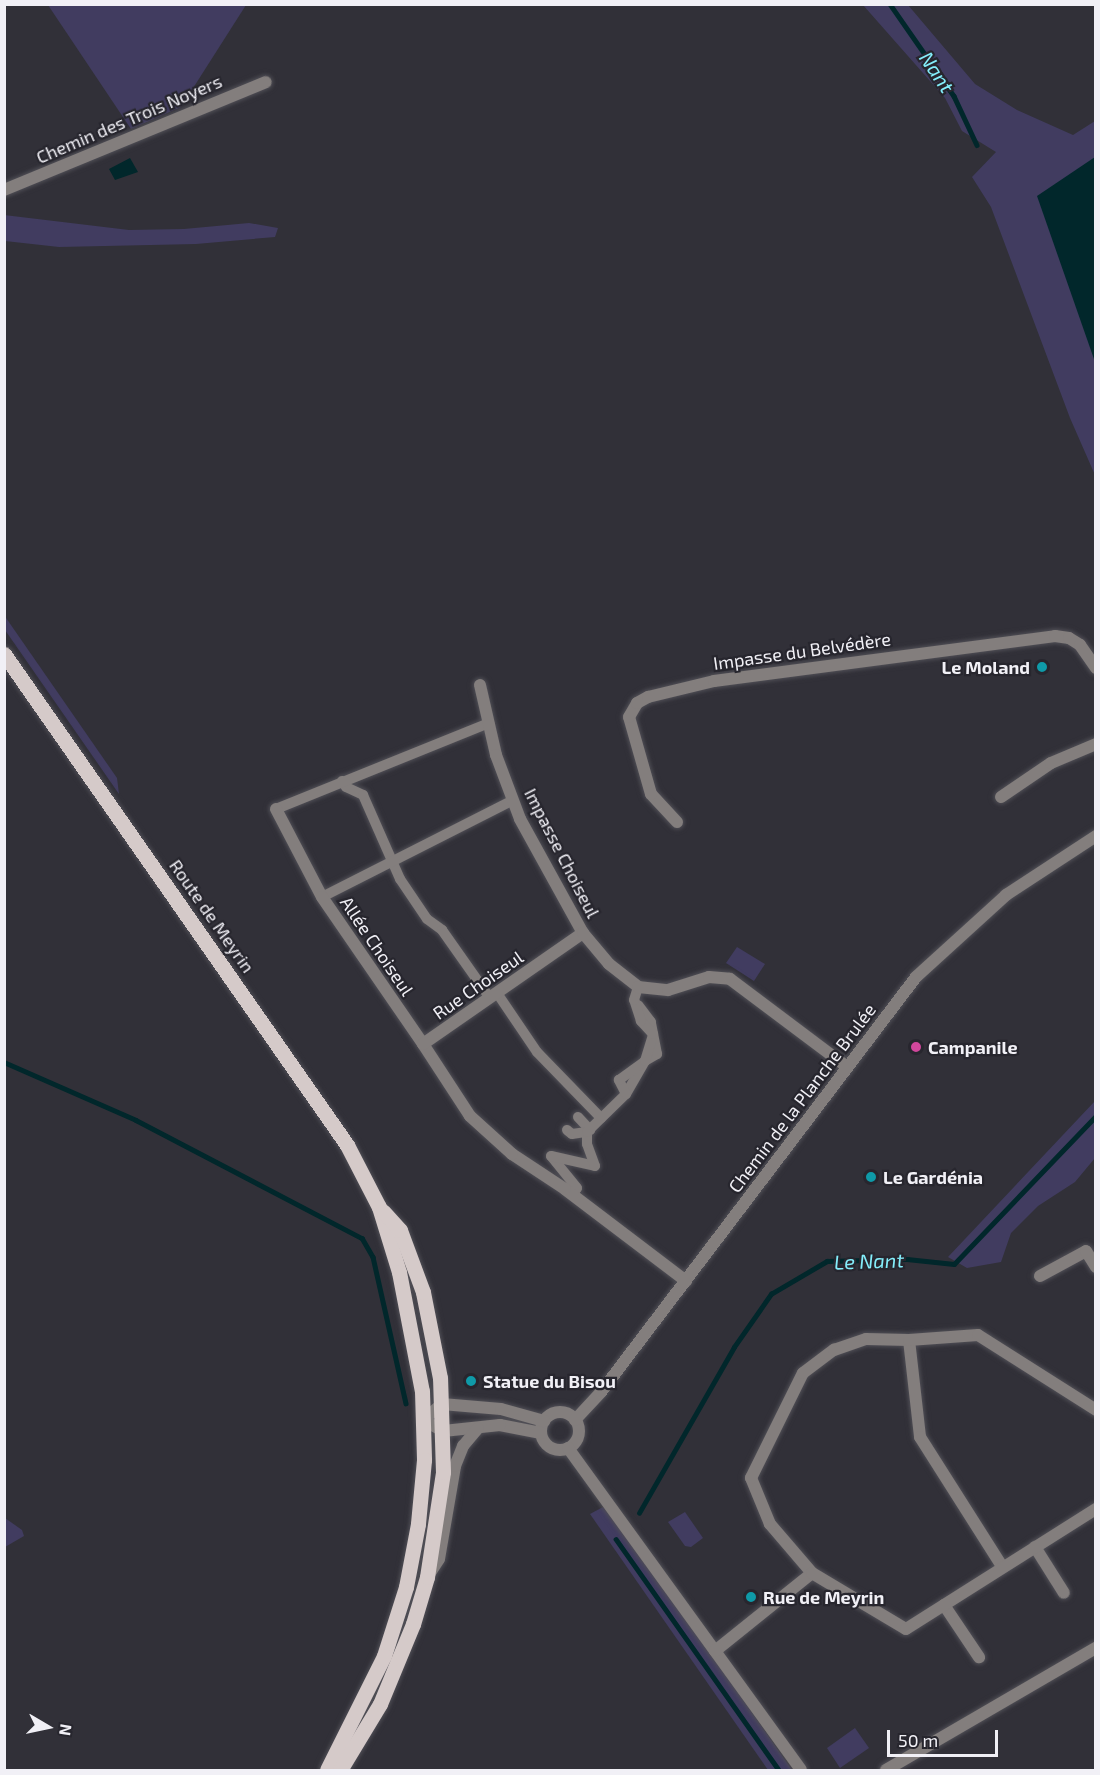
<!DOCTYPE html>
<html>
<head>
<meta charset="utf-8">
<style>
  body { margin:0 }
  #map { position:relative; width:1100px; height:1775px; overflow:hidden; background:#313038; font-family:"Exo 2",sans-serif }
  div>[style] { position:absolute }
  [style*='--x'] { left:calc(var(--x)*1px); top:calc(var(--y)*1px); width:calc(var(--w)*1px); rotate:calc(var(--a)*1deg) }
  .green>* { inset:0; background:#413c60 }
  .water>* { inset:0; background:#01272b }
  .stream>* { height:4.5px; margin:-2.25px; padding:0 2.25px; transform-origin:2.25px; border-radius:2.25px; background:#01272b }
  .roads { filter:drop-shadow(0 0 2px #504f56) drop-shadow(0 0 2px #504f56) }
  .pedestrian>* { height:10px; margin:-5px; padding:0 5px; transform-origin:5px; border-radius:5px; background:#837e7d }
  .minor>* { height:12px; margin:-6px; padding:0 6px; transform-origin:6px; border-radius:6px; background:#837e7d }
  .minor>.ring { margin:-6px; padding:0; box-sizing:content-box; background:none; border:12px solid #837e7d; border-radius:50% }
  .primary>* { height:15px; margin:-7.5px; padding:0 7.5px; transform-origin:7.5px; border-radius:7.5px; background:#d5cac9 }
  .dots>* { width:16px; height:16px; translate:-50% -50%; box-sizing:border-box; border:3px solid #27262e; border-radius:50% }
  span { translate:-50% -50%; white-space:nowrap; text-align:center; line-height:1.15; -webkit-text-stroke:4.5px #27262e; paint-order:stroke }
  .street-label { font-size:18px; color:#f1f0f6 }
  .poi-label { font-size:18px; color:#f1f0f6; font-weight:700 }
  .right { translate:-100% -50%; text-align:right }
  .left { translate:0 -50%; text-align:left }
  .water-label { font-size:20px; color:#84eefb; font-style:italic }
  .frame { position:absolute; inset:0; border:6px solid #f1f0f6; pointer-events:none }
  .north { position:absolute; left:18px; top:1697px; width:60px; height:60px; -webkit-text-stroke:4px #27262e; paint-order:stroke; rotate:99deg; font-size:16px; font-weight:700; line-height:24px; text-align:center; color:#f1f0f6 }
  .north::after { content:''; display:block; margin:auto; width:21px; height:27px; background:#f1f0f6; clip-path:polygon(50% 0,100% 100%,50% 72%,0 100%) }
  .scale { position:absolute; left:887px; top:1730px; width:111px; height:27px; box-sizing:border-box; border:3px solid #f1f0f6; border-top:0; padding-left:8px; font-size:18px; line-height:21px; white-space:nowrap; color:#f1f0f6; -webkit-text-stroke:4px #27262e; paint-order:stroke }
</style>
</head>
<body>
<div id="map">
  <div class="green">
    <div style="clip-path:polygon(48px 5px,246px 5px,181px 107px,131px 129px)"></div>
    <div style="clip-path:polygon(863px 5px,908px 5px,975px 84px,1017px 110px,1073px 135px,1095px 121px,1095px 475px,1070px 418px,991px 207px,972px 177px,996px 152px,962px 131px,945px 98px)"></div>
    <div style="clip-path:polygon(4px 215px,129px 230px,184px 229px,249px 223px,278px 228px,275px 237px,196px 244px,59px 247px,5px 241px)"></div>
    <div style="clip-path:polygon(4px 615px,117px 778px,119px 794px,5px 630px)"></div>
    <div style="clip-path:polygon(737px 947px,765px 964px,754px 981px,726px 963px)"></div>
    <div style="clip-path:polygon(1095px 1101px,1095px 1158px,1075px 1182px,1038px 1206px,1011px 1233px,1001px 1262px,967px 1268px,948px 1257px)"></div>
    <div style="clip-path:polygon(603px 1507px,629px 1537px,792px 1770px,768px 1770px,590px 1514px)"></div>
    <div style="clip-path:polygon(685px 1512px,703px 1538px,691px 1547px,685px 1546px,668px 1522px)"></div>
    <div style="clip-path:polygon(5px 1518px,22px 1530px,24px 1536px,5px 1547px)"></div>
    <div style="clip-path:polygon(855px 1728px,869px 1748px,840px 1768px,827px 1748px)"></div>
  </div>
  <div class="water">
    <div style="clip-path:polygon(1095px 157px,1095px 362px,1037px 196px)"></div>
    <div style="clip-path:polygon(130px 158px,138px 172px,115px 180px,109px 169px)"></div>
  </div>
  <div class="stream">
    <div style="--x:890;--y:4;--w:112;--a:55.2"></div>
    <div style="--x:954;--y:96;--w:54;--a:64.9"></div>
    <div style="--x:4;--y:1062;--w:144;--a:23.7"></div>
    <div style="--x:136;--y:1120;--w:255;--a:27.6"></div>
    <div style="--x:362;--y:1238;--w:22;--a:60"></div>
    <div style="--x:373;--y:1257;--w:150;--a:77.3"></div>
    <div style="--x:639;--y:1513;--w:191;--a:-60.2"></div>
    <div style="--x:734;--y:1347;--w:65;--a:-55.1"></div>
    <div style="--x:771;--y:1294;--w:65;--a:-30.5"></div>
    <div style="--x:827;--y:1261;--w:80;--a:-1.4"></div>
    <div style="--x:907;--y:1259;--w:47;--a:6.1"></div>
    <div style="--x:954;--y:1264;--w:205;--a:-46.2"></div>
    <div style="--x:616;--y:1539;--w:283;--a:54.8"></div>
  </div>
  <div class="roads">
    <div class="pedestrian">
      <div style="--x:342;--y:781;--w:7;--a:56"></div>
      <div style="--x:346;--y:787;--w:19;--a:25"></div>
      <div style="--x:363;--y:795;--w:92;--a:66.2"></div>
      <div style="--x:400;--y:879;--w:48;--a:56"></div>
      <div style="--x:427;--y:919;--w:19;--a:36"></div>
      <div style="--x:442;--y:930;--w:83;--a:54.8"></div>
      <div style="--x:276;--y:809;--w:230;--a:-22"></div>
      <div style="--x:322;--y:897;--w:214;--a:-26.9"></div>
      <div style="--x:497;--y:993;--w:71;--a:55.9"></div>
      <div style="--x:537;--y:1052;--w:92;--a:45.9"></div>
      <div style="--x:626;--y:1094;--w:38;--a:-60"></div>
      <div style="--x:645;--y:1061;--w:14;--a:-30"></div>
      <div style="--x:657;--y:1054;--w:33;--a:-101"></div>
      <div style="--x:651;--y:1022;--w:21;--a:-127"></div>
      <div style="--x:578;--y:1117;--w:18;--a:47"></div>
      <div style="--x:567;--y:1130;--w:6;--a:39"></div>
      <div style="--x:572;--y:1134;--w:15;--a:-8"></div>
      <div style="--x:573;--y:1194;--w:7;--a:-56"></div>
      <div style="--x:577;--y:1188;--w:41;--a:-129.1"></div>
      <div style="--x:551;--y:1156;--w:45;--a:12.8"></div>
      <div style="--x:595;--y:1166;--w:23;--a:-110"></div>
      <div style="--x:587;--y:1144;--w:12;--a:-90"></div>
      <div style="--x:587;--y:1132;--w:54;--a:-44.3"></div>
      <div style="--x:626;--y:1094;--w:16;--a:-117"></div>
      <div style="--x:619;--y:1080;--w:32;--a:-36"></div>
      <div style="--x:645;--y:1061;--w:28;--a:-73"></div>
      <div style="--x:653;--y:1034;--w:18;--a:-133"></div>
      <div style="--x:641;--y:1021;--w:22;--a:-108"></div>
      <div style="--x:634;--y:1000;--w:14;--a:-73"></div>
    </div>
    <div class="minor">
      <div style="--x:4;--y:190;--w:283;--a:-22.4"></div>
      <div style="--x:480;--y:685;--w:72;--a:77.1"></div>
      <div style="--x:496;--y:755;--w:68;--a:69.4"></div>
      <div style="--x:520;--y:819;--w:130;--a:61.1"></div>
      <div style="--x:1001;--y:797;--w:60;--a:-34.2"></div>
      <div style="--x:1051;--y:763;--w:49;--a:-22.9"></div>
      <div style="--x:276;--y:809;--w:99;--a:62.4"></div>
      <div style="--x:322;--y:897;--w:178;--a:55.5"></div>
      <div style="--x:677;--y:822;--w:38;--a:-133"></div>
      <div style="--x:651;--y:794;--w:80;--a:-105.9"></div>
      <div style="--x:629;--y:717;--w:16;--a:-60"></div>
      <div style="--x:637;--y:703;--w:13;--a:-29"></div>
      <div style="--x:648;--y:697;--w:68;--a:-13.6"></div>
      <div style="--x:714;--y:681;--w:344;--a:-7.5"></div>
      <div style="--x:1055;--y:636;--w:14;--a:8"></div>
      <div style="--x:1069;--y:638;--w:13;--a:32"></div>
      <div style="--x:1080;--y:645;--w:28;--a:55"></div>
      <div style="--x:1040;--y:1276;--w:52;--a:-28.5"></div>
      <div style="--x:1086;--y:1251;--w:19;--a:58"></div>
      <div style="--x:686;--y:1281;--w:152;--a:-142.8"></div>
      <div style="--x:565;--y:1189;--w:64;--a:-146.6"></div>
      <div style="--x:512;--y:1154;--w:57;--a:-137.9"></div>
      <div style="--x:470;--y:1116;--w:86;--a:-123.1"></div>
      <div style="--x:423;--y:1044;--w:195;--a:-34.8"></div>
      <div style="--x:583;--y:933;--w:40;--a:50"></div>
      <div style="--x:609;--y:964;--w:37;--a:38"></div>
      <div style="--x:638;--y:987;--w:30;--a:6"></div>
      <div style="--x:668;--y:990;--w:43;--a:-17.6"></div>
      <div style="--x:709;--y:977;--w:21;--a:5"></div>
      <div style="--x:730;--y:979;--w:146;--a:36.9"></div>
      <div style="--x:909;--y:1340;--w:98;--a:83.5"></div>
      <div style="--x:920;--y:1437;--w:153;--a:57.6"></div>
      <div class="ring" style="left:541px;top:1412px;width:26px;height:26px"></div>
      <div style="--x:575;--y:1420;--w:38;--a:-47"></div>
      <div style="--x:601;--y:1392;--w:521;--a:-52.8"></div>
      <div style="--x:916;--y:977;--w:122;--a:-42.3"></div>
      <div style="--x:1006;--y:895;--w:108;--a:-33.2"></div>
      <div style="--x:541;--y:1433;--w:42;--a:-169"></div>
      <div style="--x:500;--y:1425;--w:57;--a:174"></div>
      <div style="--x:443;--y:1431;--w:23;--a:-151"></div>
      <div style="--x:423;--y:1420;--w:25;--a:-40"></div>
      <div style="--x:442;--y:1404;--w:59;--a:4.8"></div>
      <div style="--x:501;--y:1409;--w:45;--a:15.6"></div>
      <div style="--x:568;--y:1448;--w:397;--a:54.1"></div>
      <div style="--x:1035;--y:1547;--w:54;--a:57.8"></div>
      <div style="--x:812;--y:1573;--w:65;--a:-130.6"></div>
      <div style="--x:770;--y:1524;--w:50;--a:-112.4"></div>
      <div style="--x:751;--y:1478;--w:117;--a:-63.7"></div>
      <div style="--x:803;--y:1373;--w:39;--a:-37"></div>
      <div style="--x:834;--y:1350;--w:34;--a:-19"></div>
      <div style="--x:866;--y:1339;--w:43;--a:1.3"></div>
      <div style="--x:909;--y:1340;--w:69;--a:-4.1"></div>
      <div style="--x:978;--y:1335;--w:140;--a:32.4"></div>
      <div style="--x:428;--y:1576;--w:20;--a:-57"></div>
      <div style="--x:439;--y:1559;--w:94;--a:-80.2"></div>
      <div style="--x:455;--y:1466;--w:22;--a:-68"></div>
      <div style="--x:463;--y:1446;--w:23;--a:-50"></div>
      <div style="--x:944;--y:1605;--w:63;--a:56.1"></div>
      <div style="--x:715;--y:1651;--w:124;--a:-38.8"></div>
      <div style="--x:812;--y:1573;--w:109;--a:30.8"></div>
      <div style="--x:906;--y:1629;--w:225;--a:-32.3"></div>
      <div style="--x:886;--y:1770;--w:243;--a:-30.2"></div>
    </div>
    <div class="primary">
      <div style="--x:4;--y:654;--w:599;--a:55.06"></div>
      <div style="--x:347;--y:1145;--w:70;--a:62.7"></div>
      <div style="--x:379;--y:1207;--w:68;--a:72.9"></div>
      <div style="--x:399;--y:1272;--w:121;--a:79.1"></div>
      <div style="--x:422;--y:1391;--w:69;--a:88.3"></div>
      <div style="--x:424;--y:1460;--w:64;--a:95.4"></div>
      <div style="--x:418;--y:1524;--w:64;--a:100.8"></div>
      <div style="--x:406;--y:1587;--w:72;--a:107.7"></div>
      <div style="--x:384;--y:1656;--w:127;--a:116.6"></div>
      <div style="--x:340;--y:1770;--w:77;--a:-58.8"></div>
      <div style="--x:380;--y:1704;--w:87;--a:-67.6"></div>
      <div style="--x:413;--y:1624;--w:49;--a:-73.4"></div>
      <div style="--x:427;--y:1577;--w:106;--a:-81.3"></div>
      <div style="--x:443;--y:1472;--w:94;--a:-91.8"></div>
      <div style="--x:440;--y:1378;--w:88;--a:-101.2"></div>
      <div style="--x:423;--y:1292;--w:66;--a:-110.4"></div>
      <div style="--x:400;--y:1230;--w:25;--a:-132"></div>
    </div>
  </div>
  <div class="dots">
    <div style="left:1042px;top:667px;background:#0f9aa8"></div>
    <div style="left:916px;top:1047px;background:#d1479c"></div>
    <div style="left:871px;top:1177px;background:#0f9aa8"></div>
    <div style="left:471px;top:1381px;background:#0f9aa8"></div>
    <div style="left:751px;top:1597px;background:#0f9aa8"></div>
  </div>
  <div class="street-label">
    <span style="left:129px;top:119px;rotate:-23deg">Chemin des Trois Noyers</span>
    <span style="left:802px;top:651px;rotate:-8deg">Impasse du Belvédère</span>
    <span style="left:562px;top:853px;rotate:63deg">Impasse Choiseul</span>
    <span style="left:212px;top:916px;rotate:55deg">Route de Meyrin</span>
    <span style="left:377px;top:946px;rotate:56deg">Allée Choiseul</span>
    <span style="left:478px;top:985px;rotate:-35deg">Rue Choiseul</span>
    <span style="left:802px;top:1098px;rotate:-53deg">Chemin de la Planche Brulée</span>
  </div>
  <div class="poi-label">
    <span class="right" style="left:1030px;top:667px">Le Moland</span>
    <span class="left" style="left:928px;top:1047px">Campanile</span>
    <span class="left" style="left:883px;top:1177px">Le Gardénia</span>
    <span class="left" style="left:483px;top:1381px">Statue du Bisou</span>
    <span class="left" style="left:763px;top:1597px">Rue de Meyrin</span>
  </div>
  <div class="water-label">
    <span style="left:937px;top:72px;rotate:56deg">Nant</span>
    <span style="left:869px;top:1261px;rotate:-2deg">Le Nant</span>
  </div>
  <div class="frame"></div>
  <div class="north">N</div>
  <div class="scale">50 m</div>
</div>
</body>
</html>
